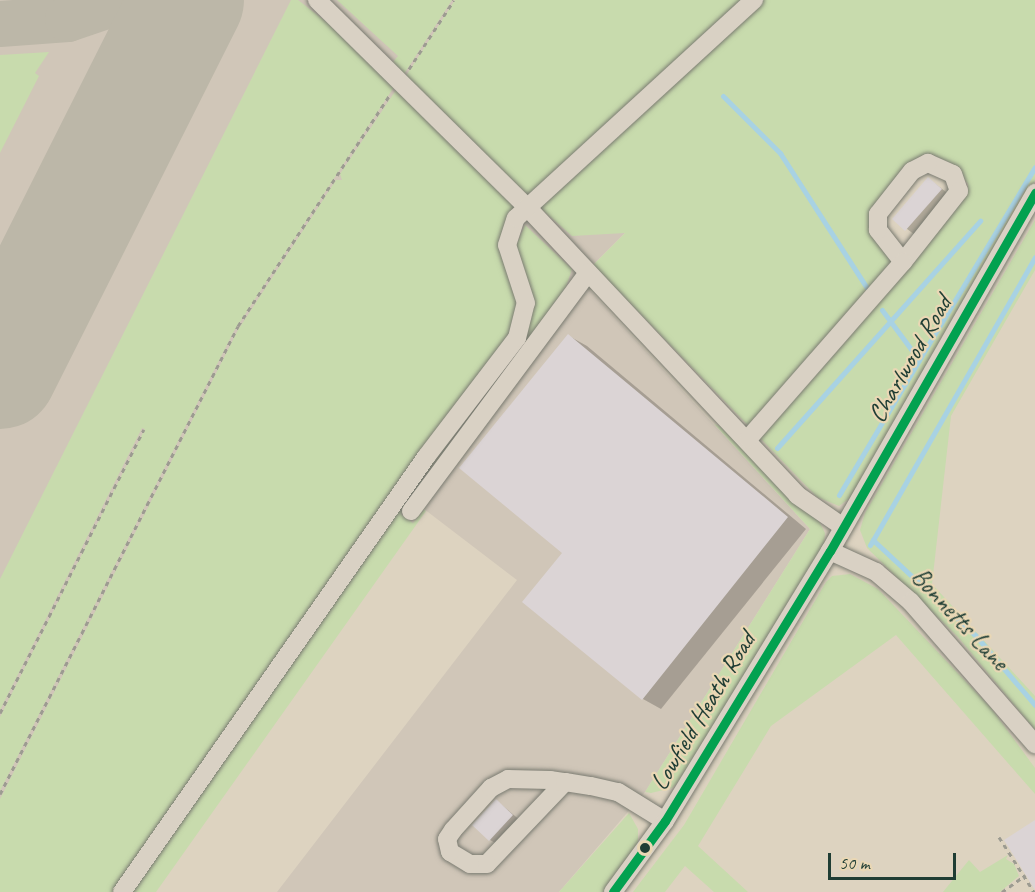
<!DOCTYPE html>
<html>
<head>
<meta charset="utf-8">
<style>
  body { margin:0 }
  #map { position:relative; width:1035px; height:892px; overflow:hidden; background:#ddd3c0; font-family:Caveat,sans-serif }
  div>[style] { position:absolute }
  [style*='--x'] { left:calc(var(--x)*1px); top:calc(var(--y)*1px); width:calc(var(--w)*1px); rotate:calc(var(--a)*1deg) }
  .built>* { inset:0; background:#d0c6b8 }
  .green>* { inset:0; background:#c8dbad }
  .shadow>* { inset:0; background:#0003 }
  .stream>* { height:5px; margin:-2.5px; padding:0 2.5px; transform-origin:2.5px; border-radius:2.5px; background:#a8d2e3 }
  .taxiway>* { height:46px; margin:-23px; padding:0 23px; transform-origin:23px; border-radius:23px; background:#bcb7a8 }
  .runway>* { height:114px; margin:-57px; padding:0 57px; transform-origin:57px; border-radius:57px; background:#bcb7a8 }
  .building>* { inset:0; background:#dbd4d5 }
  .path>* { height:3px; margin-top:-1.5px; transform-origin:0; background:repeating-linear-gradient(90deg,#9c9b91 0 4.5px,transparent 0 9px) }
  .roads { filter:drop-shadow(0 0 2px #7a7b71) drop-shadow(0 0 2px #7a7b71) }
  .minor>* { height:18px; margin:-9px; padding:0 9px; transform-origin:9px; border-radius:9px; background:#d9d1c4 }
  .bus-1>* { height:9px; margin:-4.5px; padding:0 4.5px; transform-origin:4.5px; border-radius:4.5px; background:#02a150 }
  .dots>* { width:16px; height:16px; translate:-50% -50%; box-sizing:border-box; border:3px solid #e9d7b4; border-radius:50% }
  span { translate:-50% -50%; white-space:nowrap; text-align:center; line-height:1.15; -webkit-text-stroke:4.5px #e9d7b4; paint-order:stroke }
  .street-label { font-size:26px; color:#1f3d34 }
  .scale { position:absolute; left:828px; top:853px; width:128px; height:27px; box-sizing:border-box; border:3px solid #1f3d34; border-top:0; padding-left:8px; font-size:18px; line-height:21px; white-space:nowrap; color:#1f3d34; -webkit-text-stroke:4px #e9d7b4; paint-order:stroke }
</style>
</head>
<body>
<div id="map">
  <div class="built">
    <div style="clip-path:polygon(0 0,858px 0,593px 265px,569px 261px,586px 286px,810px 529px,645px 792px,559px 892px,277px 892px,517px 580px,424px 509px,188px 839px,0 892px)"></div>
  </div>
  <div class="green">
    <div style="clip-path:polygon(291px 0,298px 0,333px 27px,394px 87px,234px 331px,0 791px,0 717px,145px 429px,142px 428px,0 710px,0 579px)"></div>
    <div style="clip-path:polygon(337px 0,452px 0,404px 74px,393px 62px,398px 56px)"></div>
    <div style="clip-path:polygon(455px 0,746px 0,528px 196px,406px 76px)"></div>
    <div style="clip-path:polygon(evenodd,761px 0,1035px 0,1035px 181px,854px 495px,839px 506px,817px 497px,593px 265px,625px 233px,572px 236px,538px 206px,761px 0,933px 157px,954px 166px,968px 184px,968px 194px,901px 274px,890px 256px,882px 198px,933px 157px)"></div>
    <div style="clip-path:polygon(49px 52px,35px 73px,39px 76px,0 153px,0 55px)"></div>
    <div style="clip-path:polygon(396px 90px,516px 208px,519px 322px,117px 892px,0 892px,0 799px,238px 330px,336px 180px,342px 180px,340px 174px)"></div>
    <div style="clip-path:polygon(1035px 220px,1035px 270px,951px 416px,932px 584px,1035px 696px,1035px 730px,958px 637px,867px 548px,860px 530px,865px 513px)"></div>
    <div style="clip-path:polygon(525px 225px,572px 269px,566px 287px,401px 514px,413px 523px,423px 509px,426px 511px,156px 892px,128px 892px,528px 328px,532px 315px,515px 248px)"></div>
    <div style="clip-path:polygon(714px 424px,725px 428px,819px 521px,825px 533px,824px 544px,684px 776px,672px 788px,651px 793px,645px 792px,810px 529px)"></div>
    <div style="clip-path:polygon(850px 574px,878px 589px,991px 708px,1035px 768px,1035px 794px,896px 635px,771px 726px,698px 846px,748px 892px,714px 892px,685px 866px,665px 892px,633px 892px,684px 825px,826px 582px,832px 576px)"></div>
    <div style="clip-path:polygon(629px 813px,638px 829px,638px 844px,603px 892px,559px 892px)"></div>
    <div style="clip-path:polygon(1008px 855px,1006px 859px,1014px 864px,1019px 876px,1000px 892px,943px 892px,969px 860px,980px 872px)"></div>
  </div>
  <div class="shadow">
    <div style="clip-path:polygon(929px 179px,950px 195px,915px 235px,894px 219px)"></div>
    <div style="clip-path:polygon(569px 336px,587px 346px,806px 529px,661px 709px,643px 699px,564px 552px)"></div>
    <div style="clip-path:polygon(497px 801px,521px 821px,499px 845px,490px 840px)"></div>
  </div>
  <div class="stream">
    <div style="--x:723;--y:96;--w:81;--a:45"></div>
    <div style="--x:780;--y:153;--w:161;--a:57.2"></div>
    <div style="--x:882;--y:310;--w:62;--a:53.5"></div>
    <div style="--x:919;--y:360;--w:225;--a:-59"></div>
    <div style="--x:777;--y:448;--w:305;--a:-48.2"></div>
    <div style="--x:839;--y:495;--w:157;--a:-59.3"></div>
    <div style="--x:873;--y:540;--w:326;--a:-60.2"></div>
    <div style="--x:870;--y:545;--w:6;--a:-59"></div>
    <div style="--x:873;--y:540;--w:139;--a:43"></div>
    <div style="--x:975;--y:635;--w:92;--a:49.4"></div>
  </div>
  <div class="taxiway">
    <div style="--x:0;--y:24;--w:68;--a:-4.2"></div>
    <div style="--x:68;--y:19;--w:59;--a:-18.7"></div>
  </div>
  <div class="runway">
    <div style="--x:0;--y:372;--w:416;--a:-63.3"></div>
  </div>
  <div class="building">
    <div style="clip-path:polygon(928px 177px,942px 189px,905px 231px,892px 219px)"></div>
    <div style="clip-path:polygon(568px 334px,788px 517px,642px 700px,522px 602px,562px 553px,459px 468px)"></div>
    <div style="clip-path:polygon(496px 799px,513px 815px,489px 841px,472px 825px)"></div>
    <div style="clip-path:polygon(1035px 820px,1035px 890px,1004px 840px)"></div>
  </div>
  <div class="path">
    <div style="--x:409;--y:69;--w:82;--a:-56.9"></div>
    <div style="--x:0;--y:713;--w:318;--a:-63.1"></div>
    <div style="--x:0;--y:794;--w:525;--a:-63.04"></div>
    <div style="--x:238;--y:326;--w:275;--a:-56.7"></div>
    <div style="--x:999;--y:837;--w:65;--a:57.5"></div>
    <div style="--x:1002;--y:892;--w:29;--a:-36"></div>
  </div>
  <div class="roads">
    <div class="minor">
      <div style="--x:317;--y:0;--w:293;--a:44.6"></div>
      <div style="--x:526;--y:206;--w:396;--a:46.8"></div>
      <div style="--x:797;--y:495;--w:56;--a:34.8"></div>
      <div style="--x:928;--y:163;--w:27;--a:24"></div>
      <div style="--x:953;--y:174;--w:18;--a:71"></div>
      <div style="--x:959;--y:191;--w:90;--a:128.3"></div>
      <div style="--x:903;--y:262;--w:41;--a:-128"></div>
      <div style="--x:878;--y:230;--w:16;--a:-90"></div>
      <div style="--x:878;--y:214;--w:55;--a:-51.7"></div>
      <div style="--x:912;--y:171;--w:18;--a:-27"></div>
      <div style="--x:748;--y:439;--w:235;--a:-48.8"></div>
      <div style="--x:411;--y:511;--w:297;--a:-53.4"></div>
      <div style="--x:830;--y:551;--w:51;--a:24.5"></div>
      <div style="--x:876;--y:572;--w:46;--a:40.6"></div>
      <div style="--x:911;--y:602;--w:189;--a:48.9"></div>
      <div style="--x:565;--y:782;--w:113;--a:133.6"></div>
      <div style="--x:487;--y:864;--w:17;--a:180"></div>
      <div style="--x:470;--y:864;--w:23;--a:-149"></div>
      <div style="--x:450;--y:852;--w:13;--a:-103"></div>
      <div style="--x:447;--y:839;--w:11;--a:-56"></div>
      <div style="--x:453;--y:830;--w:57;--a:-47.9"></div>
      <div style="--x:491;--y:788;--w:19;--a:-28"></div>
      <div style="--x:508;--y:779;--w:42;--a:1.4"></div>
      <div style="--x:550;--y:780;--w:15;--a:8"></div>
      <div style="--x:565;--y:782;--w:26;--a:9"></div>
      <div style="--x:591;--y:786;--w:28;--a:13"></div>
      <div style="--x:618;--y:792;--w:55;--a:31.7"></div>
      <div style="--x:122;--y:892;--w:531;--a:-55.05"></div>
      <div style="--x:426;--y:457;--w:150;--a:-52.6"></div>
      <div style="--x:517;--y:338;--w:36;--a:-76"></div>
      <div style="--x:526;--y:303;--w:61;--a:-108.1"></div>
      <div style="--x:507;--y:245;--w:28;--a:-72"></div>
      <div style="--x:516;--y:218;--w:323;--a:-42.5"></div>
      <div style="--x:613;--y:892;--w:88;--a:-53.8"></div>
      <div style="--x:665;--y:821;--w:316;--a:-58.6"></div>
      <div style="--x:830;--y:551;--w:413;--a:-60.2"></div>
    </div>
  </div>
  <div class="bus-1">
    <div style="--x:613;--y:892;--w:88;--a:-53.8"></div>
    <div style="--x:665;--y:821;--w:316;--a:-58.6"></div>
    <div style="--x:830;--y:551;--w:413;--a:-60.2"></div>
  </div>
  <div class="dots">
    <div style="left:645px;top:848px;background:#1f3d34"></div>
  </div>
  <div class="street-label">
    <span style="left:910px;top:359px;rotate:-60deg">Charlwood Road</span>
    <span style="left:960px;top:619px;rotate:47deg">Bonnetts Lane</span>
    <span style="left:703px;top:711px;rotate:-59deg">Lowfield Heath Road</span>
  </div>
  <div class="scale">50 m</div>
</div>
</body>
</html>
